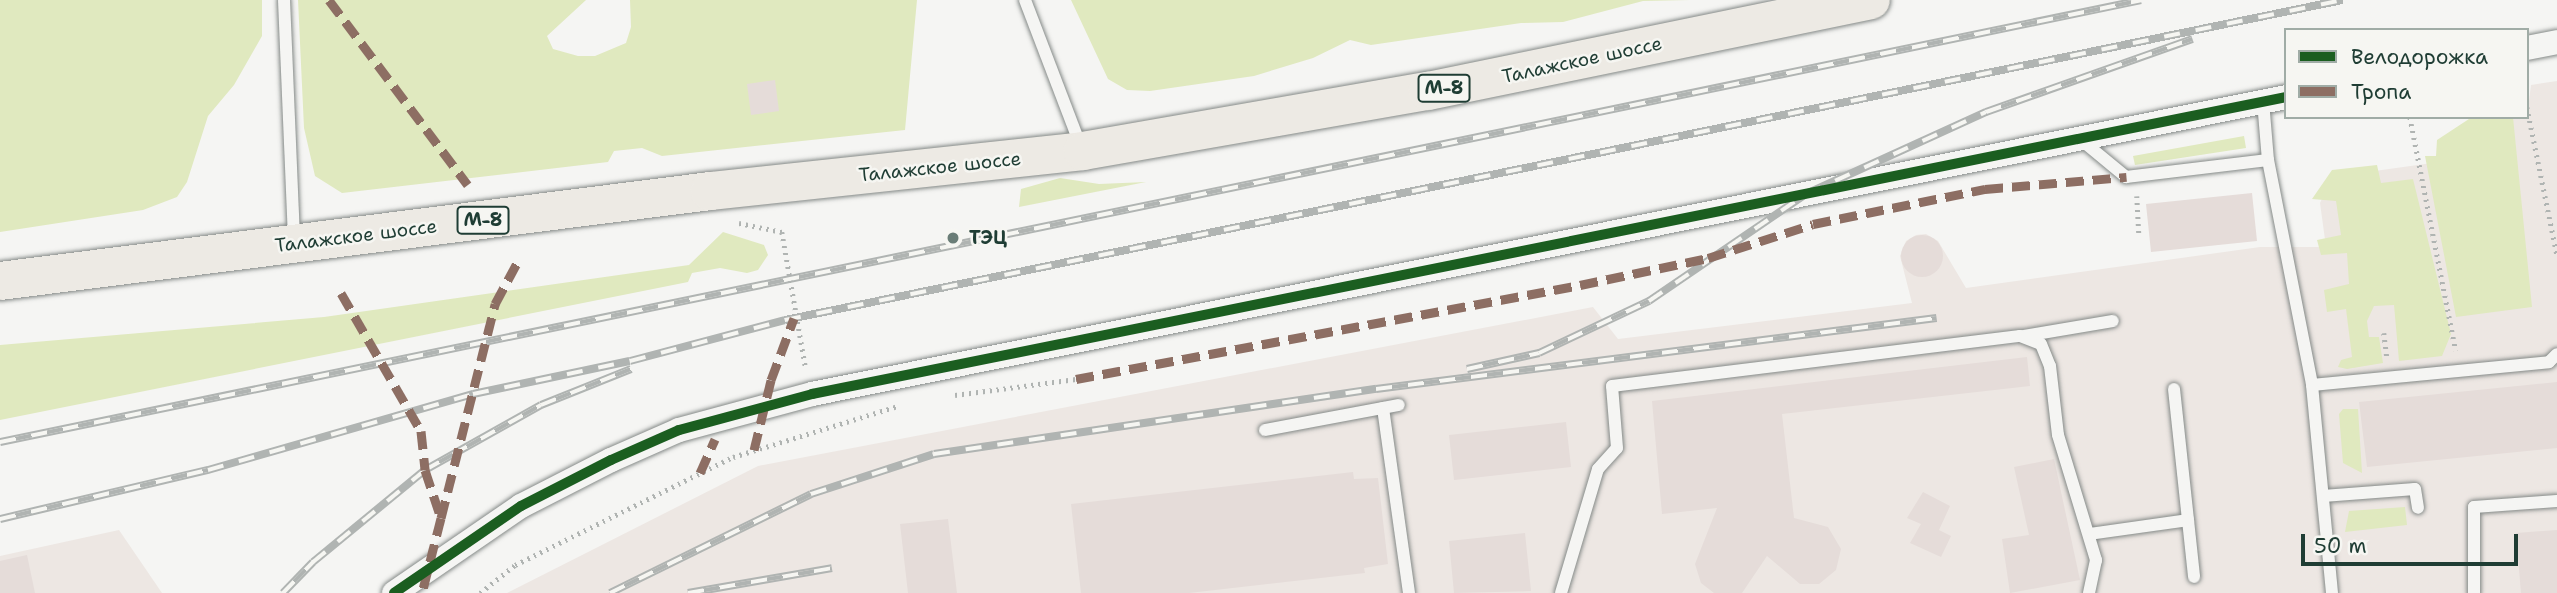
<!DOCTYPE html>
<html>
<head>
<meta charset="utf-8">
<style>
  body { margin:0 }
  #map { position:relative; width:2557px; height:593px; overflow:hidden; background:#f5f5f3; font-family:"Shantell Sans",sans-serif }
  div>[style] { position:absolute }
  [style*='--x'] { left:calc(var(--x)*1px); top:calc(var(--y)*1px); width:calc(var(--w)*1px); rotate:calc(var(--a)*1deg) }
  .built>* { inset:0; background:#ede7e3 }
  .green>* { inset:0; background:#e0e9bf }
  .building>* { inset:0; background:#e5dcd9 }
  .round { border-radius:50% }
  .path>* { height:4.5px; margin-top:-2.25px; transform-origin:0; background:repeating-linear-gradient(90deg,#b0b4b2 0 2px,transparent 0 7px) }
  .roads { filter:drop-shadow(0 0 2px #858a88) drop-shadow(0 0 2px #858a88) }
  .service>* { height:12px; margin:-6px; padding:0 6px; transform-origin:6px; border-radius:6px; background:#f5f5f3 }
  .minor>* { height:24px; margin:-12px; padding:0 12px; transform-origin:12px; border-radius:12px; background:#f5f5f3 }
  .primary>* { height:38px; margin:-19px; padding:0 19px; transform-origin:19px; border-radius:19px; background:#edeae4 }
  .rail>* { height:8px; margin-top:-4px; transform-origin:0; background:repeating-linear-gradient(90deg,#f6f6f2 0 16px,#b0b4b2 0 32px); box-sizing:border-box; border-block:2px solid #b0b4b2 }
  .quiet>* { height:9px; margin-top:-4.5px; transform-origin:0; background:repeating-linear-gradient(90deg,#8d6e63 0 18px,transparent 0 27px) }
  .cycleway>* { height:10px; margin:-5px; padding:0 5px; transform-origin:5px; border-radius:5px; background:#1b5e20 }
  .dots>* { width:19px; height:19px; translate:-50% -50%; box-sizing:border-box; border:4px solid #f6f6f2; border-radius:50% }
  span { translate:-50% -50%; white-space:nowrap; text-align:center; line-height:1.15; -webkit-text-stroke:5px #f6f6f2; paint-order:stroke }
  .shield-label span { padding:2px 5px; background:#f6f6f2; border:2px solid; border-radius:5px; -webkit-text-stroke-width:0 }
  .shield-label { font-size:18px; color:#1f3d34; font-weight:700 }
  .street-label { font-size:19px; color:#1f3d34 }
  .poi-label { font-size:19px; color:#1f3d34; font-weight:700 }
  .left { translate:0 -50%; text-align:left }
  .legend { position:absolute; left:2284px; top:28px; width:245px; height:91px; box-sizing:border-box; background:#f6f6f2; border:2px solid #a0aca6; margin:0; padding:9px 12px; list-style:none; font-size:21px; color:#1f3d34 }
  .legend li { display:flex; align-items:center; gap:14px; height:35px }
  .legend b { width:35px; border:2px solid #a0aca6 }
  .scale { position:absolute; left:2301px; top:534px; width:217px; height:32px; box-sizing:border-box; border:4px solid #1f3d34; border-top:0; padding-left:9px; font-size:21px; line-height:24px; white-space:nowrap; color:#1f3d34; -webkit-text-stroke:5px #f6f6f2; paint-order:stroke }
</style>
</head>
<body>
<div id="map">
  <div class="built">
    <div style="clip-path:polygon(2557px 81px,2557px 593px,507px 593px,758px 466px,1593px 307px,1618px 339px,1912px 303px,1900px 256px,1906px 241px,1916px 235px,1926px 234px,1938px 241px,1966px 288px,2260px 247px,2326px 247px,2320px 203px,2332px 177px,2439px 162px,2486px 117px,2527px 117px,2531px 85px)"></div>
    <div style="clip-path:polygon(119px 530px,162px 593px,0 593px,0 556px)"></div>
  </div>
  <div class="green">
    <div style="clip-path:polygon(0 0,262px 0,262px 36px,234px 85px,208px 116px,187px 182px,177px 197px,143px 210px,0 232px)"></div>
    <div style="clip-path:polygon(298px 0,586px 0,547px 36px,553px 49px,578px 56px,595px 56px,626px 43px,631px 27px,630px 0,917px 0,905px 130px,662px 156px,642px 148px,614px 151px,608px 162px,342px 193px,315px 176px,304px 128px)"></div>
    <div style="clip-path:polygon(1071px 0,1690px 0,1643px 1px,1563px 22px,1521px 23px,1371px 45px,1350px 40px,1313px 58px,1254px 76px,1150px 91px,1127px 90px,1108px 79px)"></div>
    <div style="clip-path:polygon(2472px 117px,2513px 117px,2532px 307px,2456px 317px,2425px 156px,2436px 156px,2437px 140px)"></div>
    <div style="clip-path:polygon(2244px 136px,2246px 148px,2135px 165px,2133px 156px)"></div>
    <div style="clip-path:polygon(2377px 165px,2381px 183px,2413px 179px,2451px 334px,2442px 356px,2399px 361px,2394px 305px,2374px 306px,2367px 321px,2369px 337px,2379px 337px,2383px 363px,2347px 369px,2338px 367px,2341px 360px,2352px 357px,2346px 309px,2327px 312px,2324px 290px,2349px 284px,2347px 253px,2321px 255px,2317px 240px,2341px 235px,2336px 201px,2312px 199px,2332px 170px)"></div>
    <div style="clip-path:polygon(1060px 178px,1099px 184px,1146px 182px,1019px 207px,1021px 189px)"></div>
    <div style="clip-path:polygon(723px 232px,764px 245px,768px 255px,758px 270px,747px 273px,720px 268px,692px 273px,688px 282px,0 420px,0 345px,324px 317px,689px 265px)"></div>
    <div style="clip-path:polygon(2343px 409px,2358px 409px,2362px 473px,2343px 463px,2339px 414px)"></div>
    <div style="clip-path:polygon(2405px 507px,2407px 525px,2345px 532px,2349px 511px)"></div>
  </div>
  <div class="building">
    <div style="clip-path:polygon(775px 80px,779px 111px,751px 115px,747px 84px)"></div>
    <div style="clip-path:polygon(2252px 193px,2257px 241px,2151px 252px,2146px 204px)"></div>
    <div class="round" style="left:1901px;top:235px;width:42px;height:42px"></div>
    <div style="clip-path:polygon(2027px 357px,2030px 386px,1782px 414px,1794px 518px,1828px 527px,1841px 549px,1836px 570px,1819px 584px,1800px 584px,1767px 556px,1742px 593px,1714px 593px,1701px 583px,1695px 564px,1717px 508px,1662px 514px,1652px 401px)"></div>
    <div style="clip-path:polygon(2557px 382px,2557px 448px,2367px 467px,2359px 402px)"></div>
    <div style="clip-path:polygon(1566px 422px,1571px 467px,1454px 480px,1449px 435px)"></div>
    <div style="clip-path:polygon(2054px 459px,2080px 580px,2010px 593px,2002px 539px,2029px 535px,2014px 467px)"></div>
    <div style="clip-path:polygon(1353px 472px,1354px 479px,1378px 478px,1388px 564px,1364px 568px,1365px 573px,1189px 593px,1081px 593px,1071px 504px)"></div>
    <div style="clip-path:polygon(1923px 492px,1950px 506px,1939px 530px,1951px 536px,1941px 557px,1910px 543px,1921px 524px,1907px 518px)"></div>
    <div style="clip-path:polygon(948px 519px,957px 593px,908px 593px,900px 524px)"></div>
    <div style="clip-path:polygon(2557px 530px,2557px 593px,2521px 593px,2516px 533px)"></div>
    <div style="clip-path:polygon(1525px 533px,1531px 591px,1454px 593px,1449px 541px)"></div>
    <div style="clip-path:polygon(27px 555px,35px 593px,0 593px,0 561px)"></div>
  </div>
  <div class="path">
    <div style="--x:2527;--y:107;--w:151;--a:78.5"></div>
    <div style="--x:2410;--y:117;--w:238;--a:78.9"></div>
    <div style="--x:2137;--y:196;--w:39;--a:87"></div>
    <div style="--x:739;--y:223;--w:44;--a:11.8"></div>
    <div style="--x:782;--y:232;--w:139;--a:80.1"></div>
    <div style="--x:2384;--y:333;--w:24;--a:83"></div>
    <div style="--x:955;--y:395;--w:122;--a:-7.5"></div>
    <div style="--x:480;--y:593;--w:45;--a:-38.7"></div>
    <div style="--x:515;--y:565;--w:243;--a:-26.4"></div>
    <div style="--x:733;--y:457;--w:173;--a:-17.2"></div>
  </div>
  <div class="roads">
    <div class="service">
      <div style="--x:284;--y:0;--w:241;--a:87.6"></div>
      <div style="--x:1025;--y:0;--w:157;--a:69.1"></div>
      <div style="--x:2263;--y:101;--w:59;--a:85.2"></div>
      <div style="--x:2268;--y:160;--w:229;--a:78.9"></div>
      <div style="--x:2312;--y:385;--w:209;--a:84.5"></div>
      <div style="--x:2080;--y:139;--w:60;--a:39.6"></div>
      <div style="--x:2126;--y:177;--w:143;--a:-6.8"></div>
      <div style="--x:2024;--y:336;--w:90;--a:-9.6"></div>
      <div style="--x:2312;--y:385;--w:238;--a:-5.5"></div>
      <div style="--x:2549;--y:362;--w:11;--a:-45"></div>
      <div style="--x:2174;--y:389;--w:189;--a:83.9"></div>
      <div style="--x:1383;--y:408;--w:187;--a:82"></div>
      <div style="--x:1265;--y:430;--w:136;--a:-10.6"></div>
      <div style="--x:2323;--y:496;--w:92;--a:-4.4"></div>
      <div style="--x:2415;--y:489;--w:19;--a:81"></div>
      <div style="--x:2089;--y:534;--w:100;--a:-8"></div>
      <div style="--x:1561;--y:593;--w:129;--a:-73.4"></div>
      <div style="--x:1598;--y:469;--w:28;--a:-48"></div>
      <div style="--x:1617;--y:448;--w:62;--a:-94.6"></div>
      <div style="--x:1612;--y:386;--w:411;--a:-7"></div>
      <div style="--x:2020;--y:336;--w:22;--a:21"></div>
      <div style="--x:2041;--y:344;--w:24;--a:68"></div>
      <div style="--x:2050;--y:366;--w:69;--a:83.4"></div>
      <div style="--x:2058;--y:435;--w:131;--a:73.1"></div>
      <div style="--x:2096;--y:560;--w:34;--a:102"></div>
      <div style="--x:2474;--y:593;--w:86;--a:-90"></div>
      <div style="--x:2474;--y:507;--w:83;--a:-4.1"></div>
    </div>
    <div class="minor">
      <div style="--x:2527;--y:48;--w:31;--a:-11"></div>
      <div style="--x:394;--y:593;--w:154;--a:-34.4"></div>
      <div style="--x:521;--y:506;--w:101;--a:-27.1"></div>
      <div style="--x:611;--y:460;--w:74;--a:-23.8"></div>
      <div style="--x:679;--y:430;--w:138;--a:-15.1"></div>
      <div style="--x:812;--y:394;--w:1504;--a:-11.39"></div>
    </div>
    <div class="primary">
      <div style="--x:0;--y:281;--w:716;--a:-7.22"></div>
      <div style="--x:710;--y:191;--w:375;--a:-6.1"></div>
      <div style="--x:1083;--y:151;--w:350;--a:-9.9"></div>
      <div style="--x:1428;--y:91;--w:452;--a:-11.6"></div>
    </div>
  </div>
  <div class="rail">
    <div style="--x:1467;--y:369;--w:74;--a:-12.5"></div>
    <div style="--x:1539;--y:353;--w:122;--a:-25.3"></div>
    <div style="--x:1649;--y:301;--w:190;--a:-34.3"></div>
    <div style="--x:1806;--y:194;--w:198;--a:-24.5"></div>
    <div style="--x:1986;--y:112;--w:219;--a:-19.5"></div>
    <div style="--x:0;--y:442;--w:2186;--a:-11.66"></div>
    <div style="--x:0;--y:519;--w:214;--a:-13.3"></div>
    <div style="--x:208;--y:470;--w:276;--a:-16"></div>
    <div style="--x:473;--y:394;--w:160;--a:-11.9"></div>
    <div style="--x:630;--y:361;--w:160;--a:-14.8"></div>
    <div style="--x:785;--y:320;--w:1590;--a:-11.61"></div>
    <div style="--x:283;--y:593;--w:43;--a:-45.9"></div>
    <div style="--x:313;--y:562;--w:145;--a:-39.4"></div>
    <div style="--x:425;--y:470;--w:133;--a:-29.3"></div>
    <div style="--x:541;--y:405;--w:97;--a:-21.8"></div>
    <div style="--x:610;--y:593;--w:224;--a:-26.2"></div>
    <div style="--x:811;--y:494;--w:129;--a:-18"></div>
    <div style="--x:934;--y:454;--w:447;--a:-8.4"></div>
    <div style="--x:1376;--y:389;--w:565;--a:-7.21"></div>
    <div style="--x:688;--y:593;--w:146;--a:-9.8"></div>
  </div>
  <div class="quiet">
    <div style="--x:329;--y:0;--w:231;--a:53.1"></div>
    <div style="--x:341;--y:293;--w:160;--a:59.9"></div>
    <div style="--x:421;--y:431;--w:39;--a:84"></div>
    <div style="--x:425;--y:470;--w:51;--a:71.6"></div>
    <div style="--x:441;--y:518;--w:77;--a:104.2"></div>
    <div style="--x:1076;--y:379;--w:513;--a:-10.56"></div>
    <div style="--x:1580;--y:285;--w:131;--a:-11.9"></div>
    <div style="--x:1708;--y:258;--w:110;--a:-17.9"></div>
    <div style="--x:1813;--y:224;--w:176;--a:-11.5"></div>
    <div style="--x:1985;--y:189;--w:142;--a:-4.9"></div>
    <div style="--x:754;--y:450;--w:72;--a:-76.3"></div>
    <div style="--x:771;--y:380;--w:66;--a:-69.6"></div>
    <div style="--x:700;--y:473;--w:37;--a:-66"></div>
    <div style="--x:441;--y:518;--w:221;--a:-75.8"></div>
    <div style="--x:495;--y:304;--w:47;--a:-61.8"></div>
  </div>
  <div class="cycleway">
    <div style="--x:394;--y:593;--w:154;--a:-34.4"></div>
    <div style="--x:521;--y:506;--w:101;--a:-27.1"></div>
    <div style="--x:611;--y:460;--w:74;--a:-23.8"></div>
    <div style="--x:679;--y:430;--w:138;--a:-15.1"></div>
    <div style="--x:812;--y:394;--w:1504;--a:-11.39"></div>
  </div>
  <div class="dots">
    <div style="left:953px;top:238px;background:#6a7d77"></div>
  </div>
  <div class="shield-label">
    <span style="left:1444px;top:88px">М-8</span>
    <span style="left:483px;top:220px">М-8</span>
  </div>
  <div class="street-label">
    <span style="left:1582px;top:60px;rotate:-12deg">Талажское шоссе</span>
    <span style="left:940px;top:167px;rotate:-6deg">Талажское шоссе</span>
    <span style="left:356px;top:236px;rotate:-7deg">Талажское шоссе</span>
  </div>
  <div class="poi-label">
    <span class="left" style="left:969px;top:238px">ТЭЦ</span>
  </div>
  <ul class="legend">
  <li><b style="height:9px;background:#1b5e20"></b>Велодорожка</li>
  <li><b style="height:9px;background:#8d6e63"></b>Тропа</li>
  </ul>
  <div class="scale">50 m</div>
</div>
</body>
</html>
